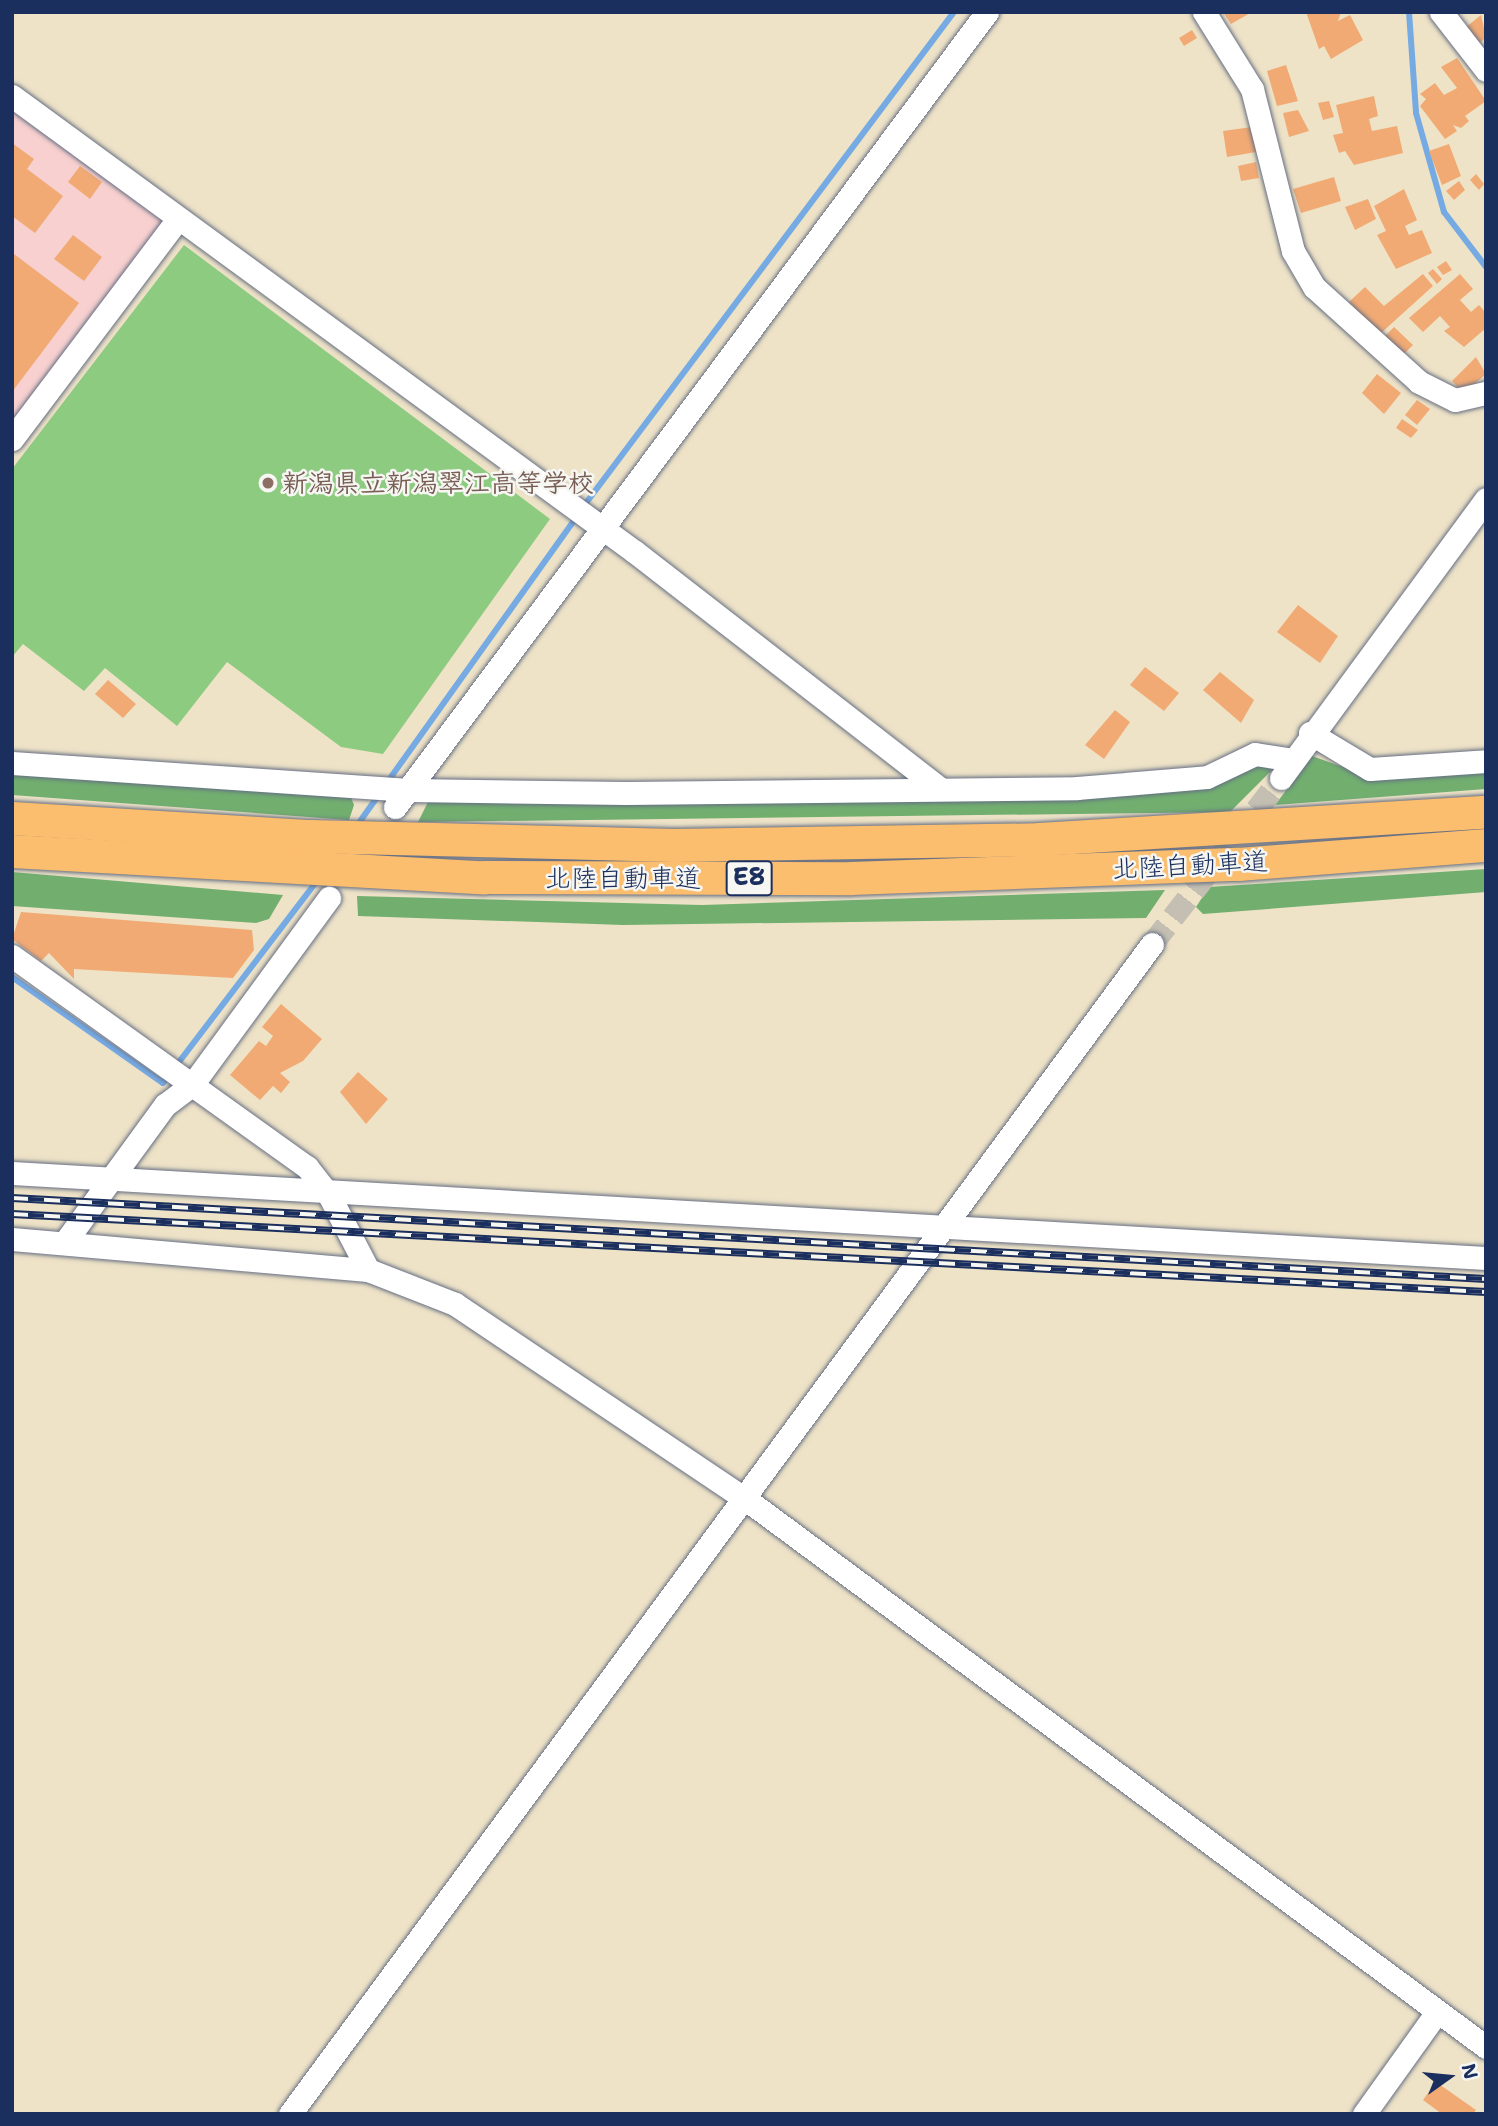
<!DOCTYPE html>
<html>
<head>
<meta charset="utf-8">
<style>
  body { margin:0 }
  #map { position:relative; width:1498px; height:2126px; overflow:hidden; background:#eee3c7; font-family:"Shantell Sans","Klee One",sans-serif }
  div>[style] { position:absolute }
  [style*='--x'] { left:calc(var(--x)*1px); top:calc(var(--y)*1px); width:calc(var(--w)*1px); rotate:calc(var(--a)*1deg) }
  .built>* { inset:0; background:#f7d0cf }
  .green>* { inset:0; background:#8dcb81 }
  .forest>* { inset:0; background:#72af6f }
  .stream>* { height:6px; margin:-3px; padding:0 3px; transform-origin:3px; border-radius:3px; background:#76aae3 }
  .building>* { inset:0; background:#f1aa74 }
  .minor-tunnel>* { height:23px; margin-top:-11.5px; transform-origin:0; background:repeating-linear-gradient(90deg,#c4bfb2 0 23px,transparent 0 34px) }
  .roads { filter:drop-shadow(0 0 2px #656e83) drop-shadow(0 0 2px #656e83) }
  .minor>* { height:23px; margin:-11.5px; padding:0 11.5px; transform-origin:11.5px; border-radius:11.5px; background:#fff }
  .highway>* { height:33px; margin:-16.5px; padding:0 16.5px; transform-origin:16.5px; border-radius:16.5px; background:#fbbd6e }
  .rail>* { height:8px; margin-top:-4px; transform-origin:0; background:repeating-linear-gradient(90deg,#f6f6f2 0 16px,#1b2f5e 0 32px); box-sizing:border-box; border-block:2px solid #1b2f5e }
  .dots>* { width:19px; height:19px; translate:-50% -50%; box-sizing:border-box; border:4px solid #f6f6f2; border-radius:50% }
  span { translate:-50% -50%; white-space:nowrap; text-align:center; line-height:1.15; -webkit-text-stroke:5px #f6f6f2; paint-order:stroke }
  .shield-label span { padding:2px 5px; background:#f6f6f2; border:2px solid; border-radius:5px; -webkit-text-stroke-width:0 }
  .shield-label { font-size:24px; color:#1b2f5e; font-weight:700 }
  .education-label { font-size:26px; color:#785e54; font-weight:700 }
  .left { translate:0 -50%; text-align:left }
  .street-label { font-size:26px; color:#1b2f5e }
  .frame { position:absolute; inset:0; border:14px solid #1b2f5e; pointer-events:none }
  .north { position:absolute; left:1414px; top:2042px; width:70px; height:70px; -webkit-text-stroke:5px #f6f6f2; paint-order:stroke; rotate:75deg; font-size:19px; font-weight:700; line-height:28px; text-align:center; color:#1b2f5e }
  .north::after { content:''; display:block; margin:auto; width:24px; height:32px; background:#1b2f5e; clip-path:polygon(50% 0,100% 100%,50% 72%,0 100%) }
</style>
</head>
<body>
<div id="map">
  <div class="built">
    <div style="clip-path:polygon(12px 106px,166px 219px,12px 421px)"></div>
  </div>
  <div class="green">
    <div style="clip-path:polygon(184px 245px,550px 519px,383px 754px,341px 747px,227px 662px,177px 726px,105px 668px,84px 691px,23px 644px,12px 657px,12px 469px)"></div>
  </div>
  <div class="forest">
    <div style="clip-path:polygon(1312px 756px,1368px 776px,1486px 766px,1486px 789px,1275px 805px)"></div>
    <div style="clip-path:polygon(1264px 766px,1272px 770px,1230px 812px,418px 822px,431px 796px,931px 795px)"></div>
    <div style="clip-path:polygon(12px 771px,350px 795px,354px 805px,349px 820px,12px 795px)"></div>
    <div style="clip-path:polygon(1486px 869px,1486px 892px,1203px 914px,1196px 907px,1209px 887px)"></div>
    <div style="clip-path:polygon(12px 872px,283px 895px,269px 919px,256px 923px,12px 906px)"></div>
    <div style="clip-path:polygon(1165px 890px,1146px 918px,623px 925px,358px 916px,357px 896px,702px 905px)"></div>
  </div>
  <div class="stream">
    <div style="--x:1409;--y:12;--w:101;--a:86"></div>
    <div style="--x:1416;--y:113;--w:103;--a:74.2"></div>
    <div style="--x:1444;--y:212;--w:69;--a:52.6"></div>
    <div style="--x:583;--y:507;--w:619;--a:-53.15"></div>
    <div style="--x:386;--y:784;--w:329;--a:-54.5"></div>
    <div style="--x:356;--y:827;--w:42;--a:-54.8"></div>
    <div style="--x:12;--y:977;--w:184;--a:35.1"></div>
    <div style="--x:163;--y:1083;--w:258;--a:-52.7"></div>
  </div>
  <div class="building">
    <div style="clip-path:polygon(1223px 12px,1252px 12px,1231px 24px)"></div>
    <div style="clip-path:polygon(1306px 12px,1341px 12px,1338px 21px,1350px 15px,1363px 40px,1331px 59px,1324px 46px,1319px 49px)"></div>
    <div style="clip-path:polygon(1481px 15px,1486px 37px,1479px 44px,1465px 28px)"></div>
    <div style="clip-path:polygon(1192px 30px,1197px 38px,1184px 46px,1179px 38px)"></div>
    <div style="clip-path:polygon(1457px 58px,1486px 101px,1465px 116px,1469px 121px,1461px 128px,1453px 125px,1457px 131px,1445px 139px,1420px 106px,1426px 99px,1420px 94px,1435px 83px,1444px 95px,1457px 88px,1441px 67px)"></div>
    <div style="clip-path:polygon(1286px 65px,1298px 101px,1277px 106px,1267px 71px)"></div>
    <div style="clip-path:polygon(1374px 96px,1378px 116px,1369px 119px,1372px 131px,1397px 126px,1403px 153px,1354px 165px,1345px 151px,1339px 153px,1333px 135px,1343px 133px,1336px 105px)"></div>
    <div style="clip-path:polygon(1329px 101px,1334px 117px,1323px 120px,1318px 103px)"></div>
    <div style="clip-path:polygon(1298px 110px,1309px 131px,1289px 137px,1283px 113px)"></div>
    <div style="clip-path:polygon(1252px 127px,1256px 152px,1227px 157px,1223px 131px)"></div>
    <div style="clip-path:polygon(12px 143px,34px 159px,27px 169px,63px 196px,35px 233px,12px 216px)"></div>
    <div style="clip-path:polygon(1449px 144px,1461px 176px,1442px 185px,1429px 151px)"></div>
    <div style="clip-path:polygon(1256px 162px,1259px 178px,1241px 181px,1238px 166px)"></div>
    <div style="clip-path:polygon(80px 166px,102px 182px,90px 199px,68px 182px)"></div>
    <div style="clip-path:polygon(1476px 174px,1484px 184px,1479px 190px,1470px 180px)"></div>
    <div style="clip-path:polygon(1334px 177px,1341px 201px,1301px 213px,1293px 189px)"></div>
    <div style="clip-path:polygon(1459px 181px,1465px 190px,1454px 200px,1446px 191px)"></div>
    <div style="clip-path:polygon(1404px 189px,1417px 220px,1405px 226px,1409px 235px,1422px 230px,1432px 253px,1396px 269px,1377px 235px,1386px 231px,1374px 206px)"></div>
    <div style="clip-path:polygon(1368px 199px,1376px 219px,1355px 230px,1345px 207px)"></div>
    <div style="clip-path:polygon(73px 235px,102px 257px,84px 281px,54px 259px)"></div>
    <div style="clip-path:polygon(14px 254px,79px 303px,12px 392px,12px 257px)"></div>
    <div style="clip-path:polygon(1446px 261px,1452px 270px,1443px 275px,1437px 267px)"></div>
    <div style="clip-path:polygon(1433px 269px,1442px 279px,1437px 284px,1428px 273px)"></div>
    <div style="clip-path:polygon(1423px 274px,1433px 286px,1380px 334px,1349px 302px,1365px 287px,1384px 306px)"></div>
    <div style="clip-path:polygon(1460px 274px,1473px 289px,1460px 300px,1471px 312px,1479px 305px,1486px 313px,1486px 328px,1464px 347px,1444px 331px,1450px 327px,1440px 316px,1423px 332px,1409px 318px)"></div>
    <div style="clip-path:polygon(1394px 327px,1413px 345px,1402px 356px,1383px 338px)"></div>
    <div style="clip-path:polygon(1476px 357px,1486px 374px,1464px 393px,1452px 381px)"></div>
    <div style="clip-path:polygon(1377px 374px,1401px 393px,1384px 414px,1362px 393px)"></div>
    <div style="clip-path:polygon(1417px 400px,1430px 409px,1417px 425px,1405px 415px)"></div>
    <div style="clip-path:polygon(1402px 419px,1418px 430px,1411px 438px,1396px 428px)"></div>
    <div style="clip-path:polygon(1298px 605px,1338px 636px,1320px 663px,1277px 632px)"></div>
    <div style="clip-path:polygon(1145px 667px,1179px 693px,1164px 711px,1130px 685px)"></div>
    <div style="clip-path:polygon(1220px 672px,1254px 700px,1241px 723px,1203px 690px)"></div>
    <div style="clip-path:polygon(108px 680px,136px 704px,123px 718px,95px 694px)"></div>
    <div style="clip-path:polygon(1115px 710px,1130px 722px,1104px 759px,1085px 745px)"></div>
    <div style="clip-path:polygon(21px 912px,252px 930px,254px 950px,233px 978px,74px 969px,74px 979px,49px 953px,41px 961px,12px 939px)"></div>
    <div style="clip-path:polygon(281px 1004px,322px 1039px,303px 1061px,280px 1073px,290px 1082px,281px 1093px,273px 1086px,260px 1100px,230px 1075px,259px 1041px,266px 1046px,273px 1036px,262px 1027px)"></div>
    <div style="clip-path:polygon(358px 1072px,388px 1099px,366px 1124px,340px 1092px)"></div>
    <div style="clip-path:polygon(1436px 2082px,1476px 2110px,1473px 2114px,1442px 2114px,1423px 2100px)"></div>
  </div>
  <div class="minor-tunnel">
    <div style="--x:1152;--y:944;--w:210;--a:-52.1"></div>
  </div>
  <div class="roads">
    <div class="minor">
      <div style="--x:1204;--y:12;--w:91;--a:58.1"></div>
      <div style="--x:1252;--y:89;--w:167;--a:75.8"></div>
      <div style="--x:1293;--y:251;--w:42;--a:59.7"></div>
      <div style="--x:1314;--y:287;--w:142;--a:42.1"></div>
      <div style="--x:1419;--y:382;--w:40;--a:26.6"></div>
      <div style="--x:1455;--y:400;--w:32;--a:-13"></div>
      <div style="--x:1441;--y:12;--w:73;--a:52.2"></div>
      <div style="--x:12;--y:96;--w:772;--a:36.2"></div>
      <div style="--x:635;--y:552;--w:383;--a:37.8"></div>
      <div style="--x:12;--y:439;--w:276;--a:-53"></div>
      <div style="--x:1310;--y:733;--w:70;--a:31"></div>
      <div style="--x:1370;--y:769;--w:116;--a:-3.9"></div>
      <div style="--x:12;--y:763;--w:398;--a:3.9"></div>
      <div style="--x:409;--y:790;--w:217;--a:0.8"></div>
      <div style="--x:626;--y:793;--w:451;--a:-0.6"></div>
      <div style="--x:1077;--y:788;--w:130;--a:-4.8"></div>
      <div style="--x:1207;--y:777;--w:53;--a:-25.6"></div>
      <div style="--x:1255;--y:754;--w:38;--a:9"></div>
      <div style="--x:1281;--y:778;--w:346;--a:-53.7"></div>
      <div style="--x:395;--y:807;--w:991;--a:-53.33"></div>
      <div style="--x:12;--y:956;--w:363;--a:35.6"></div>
      <div style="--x:307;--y:1167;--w:36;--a:52"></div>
      <div style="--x:329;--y:1195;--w:85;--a:62.5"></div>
      <div style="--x:12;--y:1173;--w:1476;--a:3.3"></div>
      <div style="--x:12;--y:1239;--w:357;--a:5"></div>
      <div style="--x:368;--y:1270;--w:93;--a:21.3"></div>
      <div style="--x:455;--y:1304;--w:352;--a:33.9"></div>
      <div style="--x:747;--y:1500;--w:919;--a:36.51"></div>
      <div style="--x:65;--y:1242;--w:170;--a:-53.9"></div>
      <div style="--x:165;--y:1105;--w:34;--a:-37"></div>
      <div style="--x:192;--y:1085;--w:232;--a:-53.8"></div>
      <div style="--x:290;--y:2114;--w:1453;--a:-53.62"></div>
      <div style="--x:1364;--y:2114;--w:125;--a:-54.4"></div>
    </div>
    <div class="highway">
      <div style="--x:12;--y:818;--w:299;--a:3.5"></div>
      <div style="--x:310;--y:836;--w:364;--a:1.4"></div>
      <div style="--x:674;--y:845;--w:365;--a:-0.9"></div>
      <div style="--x:1039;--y:839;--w:448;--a:-3.5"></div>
      <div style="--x:12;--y:851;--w:473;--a:3.2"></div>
      <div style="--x:484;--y:877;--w:367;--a:0.2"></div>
      <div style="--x:851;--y:878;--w:387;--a:-2.1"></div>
      <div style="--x:1238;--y:864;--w:249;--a:-4.4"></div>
    </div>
  </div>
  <div class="rail">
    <div style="--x:12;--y:1198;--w:1476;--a:3.15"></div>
    <div style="--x:12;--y:1214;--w:1476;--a:3.03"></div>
  </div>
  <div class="dots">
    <div style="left:268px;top:483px;background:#8d6e63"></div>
  </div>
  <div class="shield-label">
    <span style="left:749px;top:878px">E8</span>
  </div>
  <div class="education-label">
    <span class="left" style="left:282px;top:483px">新潟県立新潟翠江高等学校</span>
  </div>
  <div class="street-label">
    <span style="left:1190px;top:865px;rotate:-3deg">北陸自動車道</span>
    <span style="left:623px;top:878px">北陸自動車道</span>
  </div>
  <div class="frame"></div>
  <div class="north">N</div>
</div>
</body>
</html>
